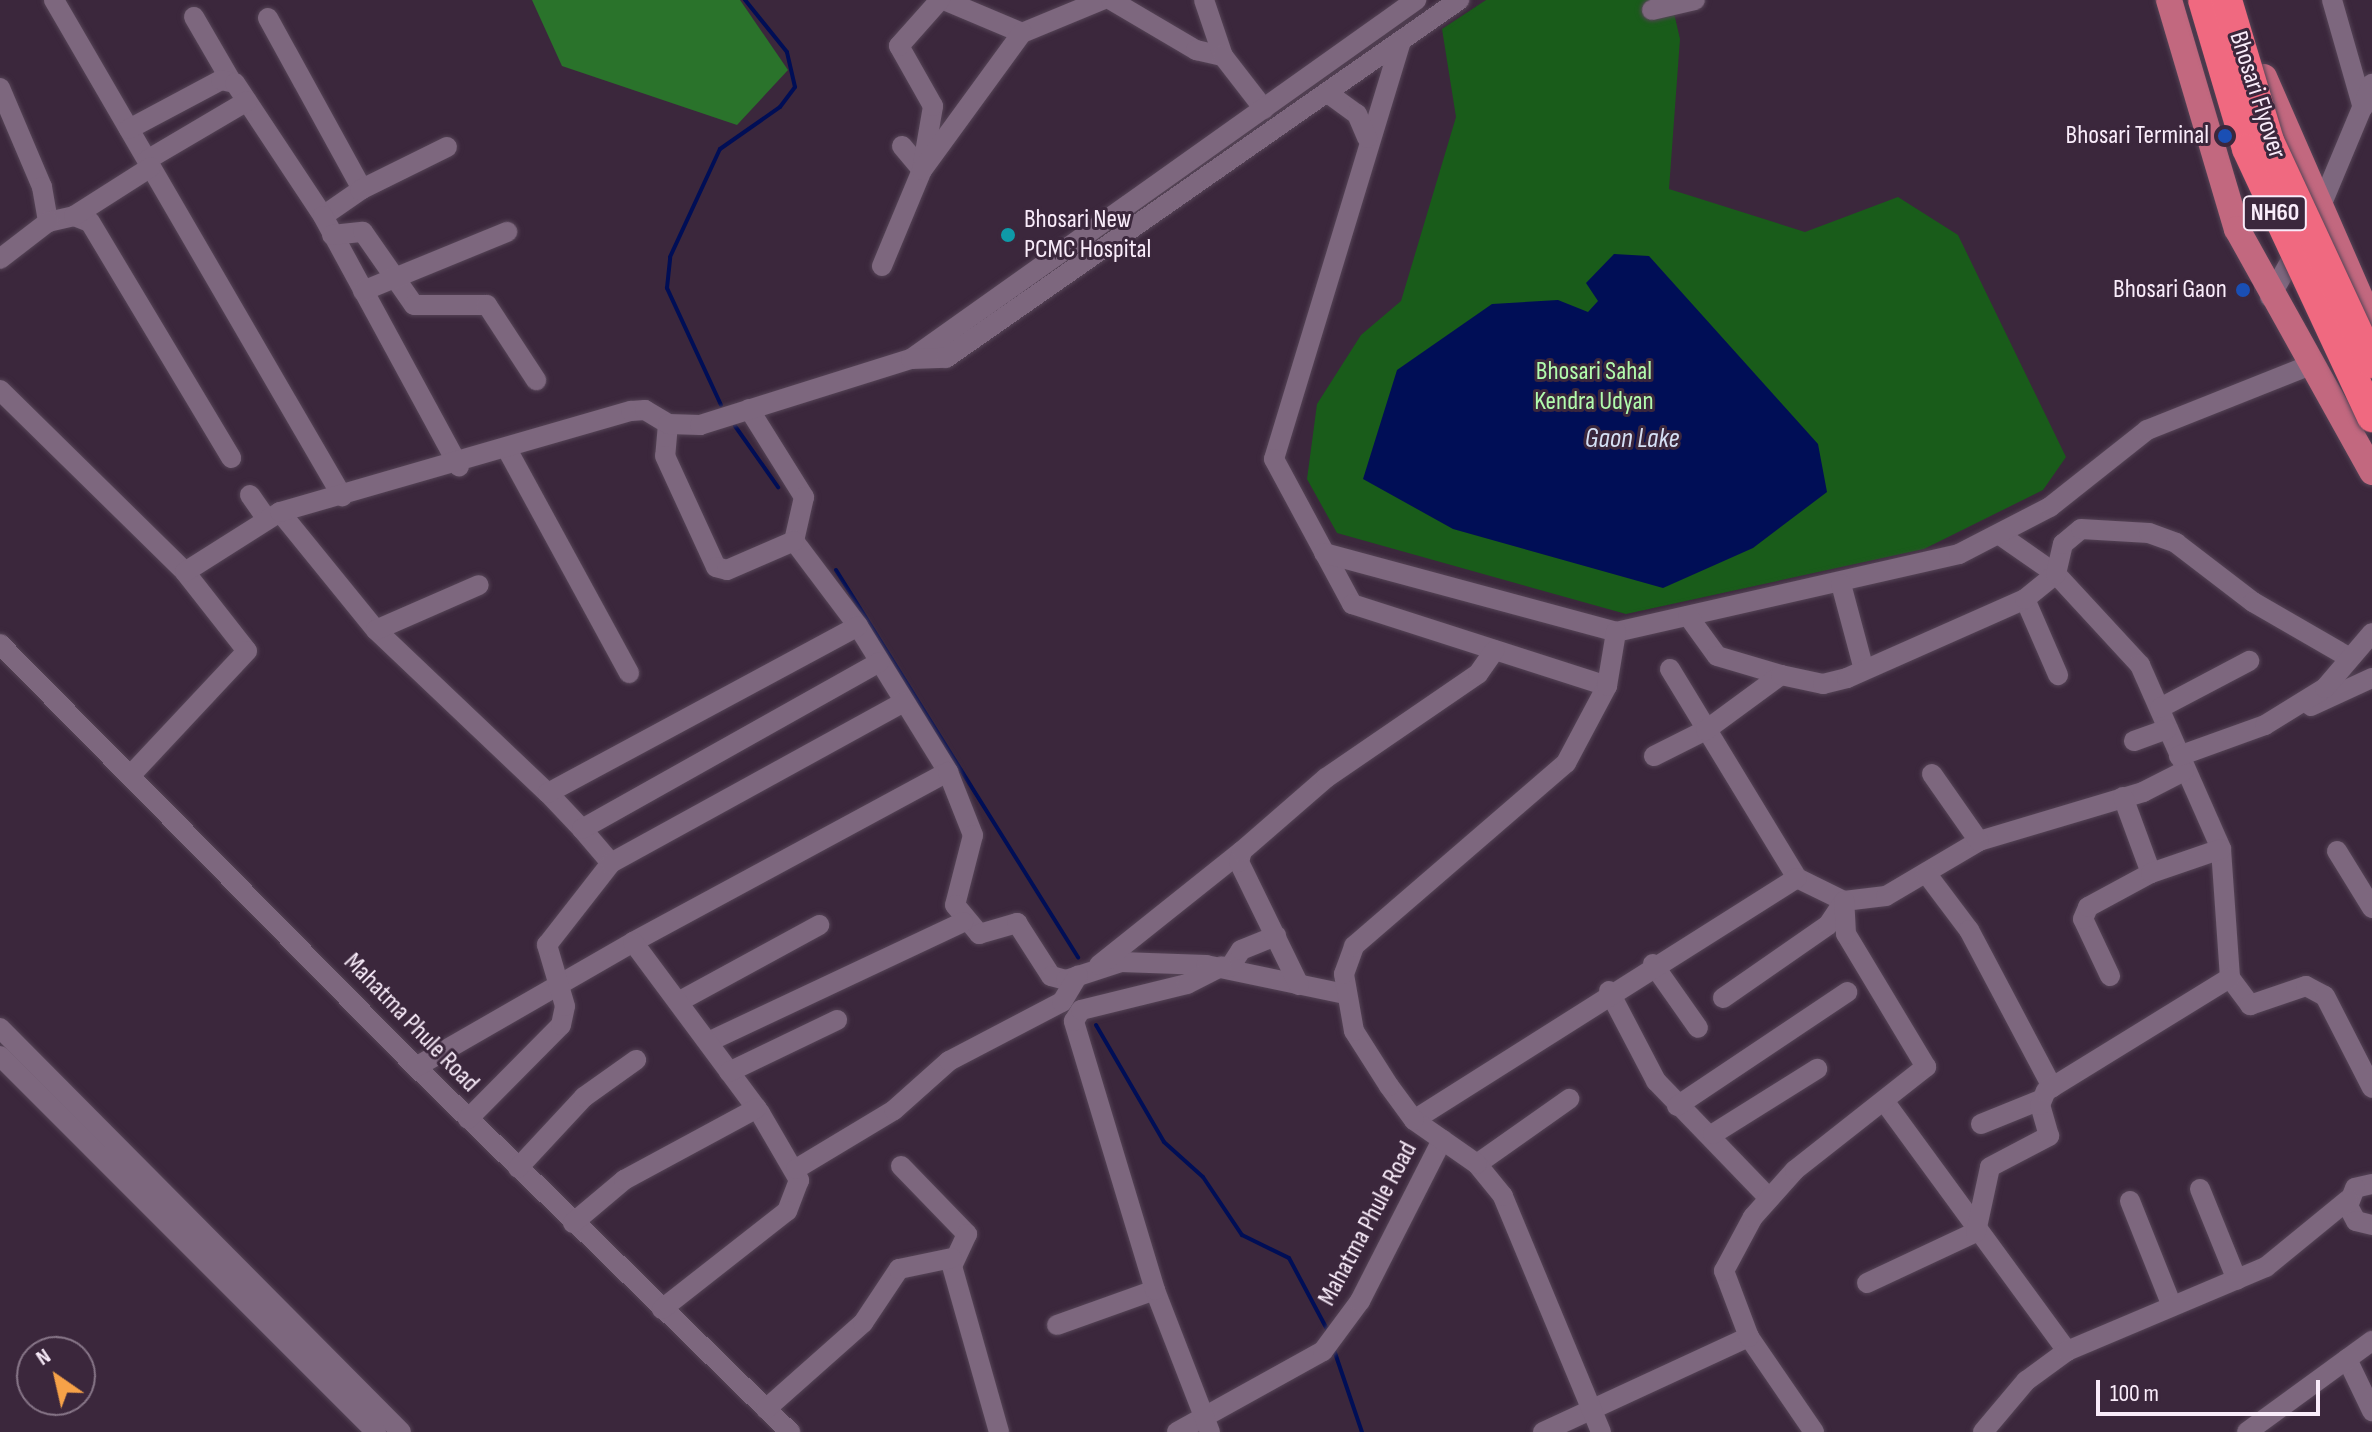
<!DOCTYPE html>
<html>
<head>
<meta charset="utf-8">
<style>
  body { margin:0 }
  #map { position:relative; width:2372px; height:1432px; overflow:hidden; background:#3b273c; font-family:"Sofia Sans Condensed",sans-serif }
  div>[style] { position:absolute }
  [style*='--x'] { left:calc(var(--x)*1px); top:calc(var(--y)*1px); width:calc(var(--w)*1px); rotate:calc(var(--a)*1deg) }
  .green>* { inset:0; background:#195c1a }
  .forest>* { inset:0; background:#2a732b }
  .water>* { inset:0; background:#000e56 }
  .stream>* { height:4px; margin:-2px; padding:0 2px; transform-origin:2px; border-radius:2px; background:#000e56 }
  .roads { filter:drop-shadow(0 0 2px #554456) drop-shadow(0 0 2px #554456) }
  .minor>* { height:20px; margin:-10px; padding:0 10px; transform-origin:10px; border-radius:10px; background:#7d677e }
  .major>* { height:26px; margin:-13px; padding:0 13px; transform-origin:13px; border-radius:13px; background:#c2687f }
  .bridges { filter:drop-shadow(0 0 2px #554456) drop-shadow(0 0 2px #554456) }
  .highway-bridge>* { height:30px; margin:-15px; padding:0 15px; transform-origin:15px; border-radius:15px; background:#f06980 }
  .dots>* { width:22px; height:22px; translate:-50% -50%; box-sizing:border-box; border:4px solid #3b273c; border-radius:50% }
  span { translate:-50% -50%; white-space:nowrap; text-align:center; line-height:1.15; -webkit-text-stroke:6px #3b273c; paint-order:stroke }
  .shield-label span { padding:2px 6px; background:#3b273c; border:2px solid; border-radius:6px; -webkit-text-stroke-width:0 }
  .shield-label { font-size:24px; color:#f9ecfa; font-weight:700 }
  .street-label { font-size:26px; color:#f9ecfa }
  .poi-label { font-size:26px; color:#f9ecfa }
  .right { translate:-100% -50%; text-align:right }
  .left { translate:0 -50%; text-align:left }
  .park-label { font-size:26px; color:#b1fbad }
  .water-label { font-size:28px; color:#d4dff4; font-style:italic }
  .north { position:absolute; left:16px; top:1336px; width:80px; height:80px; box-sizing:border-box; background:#3b273c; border:2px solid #877688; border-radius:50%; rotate:326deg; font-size:22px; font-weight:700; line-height:32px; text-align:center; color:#f9ecfa }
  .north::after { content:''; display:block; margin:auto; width:28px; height:36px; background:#f6a248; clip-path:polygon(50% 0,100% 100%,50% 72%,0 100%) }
  .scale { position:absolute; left:2096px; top:1380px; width:224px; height:36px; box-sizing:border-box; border:4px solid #f9ecfa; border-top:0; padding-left:10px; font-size:24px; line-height:28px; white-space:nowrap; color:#f9ecfa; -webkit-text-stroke:6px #3b273c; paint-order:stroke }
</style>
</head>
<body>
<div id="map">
  <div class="green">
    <div style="clip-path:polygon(1486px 0,1671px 0,1680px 39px,1669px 189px,1805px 232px,1898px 197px,1958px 235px,2066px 457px,2043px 490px,1924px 549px,1626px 614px,1337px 533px,1307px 479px,1317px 404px,1361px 335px,1401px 301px,1456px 117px,1442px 29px)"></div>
  </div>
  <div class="forest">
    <div style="clip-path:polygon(532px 0,740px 0,788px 70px,737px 125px,562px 66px)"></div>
  </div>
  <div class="water">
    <div style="clip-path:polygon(1614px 254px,1649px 256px,1818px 444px,1827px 492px,1753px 548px,1663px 588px,1453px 529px,1363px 479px,1397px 370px,1492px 304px,1558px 300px,1588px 312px,1598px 301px,1586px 283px)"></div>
  </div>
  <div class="stream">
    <div style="--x:721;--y:405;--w:129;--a:-114.8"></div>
    <div style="--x:667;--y:288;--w:31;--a:-84"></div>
    <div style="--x:670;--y:257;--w:119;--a:-65.2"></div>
    <div style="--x:720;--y:149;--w:73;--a:-35"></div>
    <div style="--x:780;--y:107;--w:25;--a:-53"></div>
    <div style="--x:795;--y:87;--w:36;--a:-103"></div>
    <div style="--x:787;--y:52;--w:67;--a:-128.9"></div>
    <div style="--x:735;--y:426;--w:75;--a:54.8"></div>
    <div style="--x:836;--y:570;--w:457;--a:58"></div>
    <div style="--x:1096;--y:1025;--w:135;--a:59.8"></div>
    <div style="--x:1164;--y:1142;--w:52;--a:41.9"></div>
    <div style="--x:1203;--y:1177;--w:70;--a:56.1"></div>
    <div style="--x:1242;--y:1235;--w:52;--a:26.1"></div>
    <div style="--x:1289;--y:1258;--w:83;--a:61.9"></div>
    <div style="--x:1333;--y:1347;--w:90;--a:71.2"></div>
  </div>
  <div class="roads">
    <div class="minor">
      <div style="--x:54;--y:0;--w:574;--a:59.86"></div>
      <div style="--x:944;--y:0;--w:85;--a:22.9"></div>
      <div style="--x:1022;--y:33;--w:87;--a:-22.4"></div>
      <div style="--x:1111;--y:0;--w:99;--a:30.5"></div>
      <div style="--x:1196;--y:50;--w:28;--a:13"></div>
      <div style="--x:1204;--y:0;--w:59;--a:71.3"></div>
      <div style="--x:1223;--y:56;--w:67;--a:52.3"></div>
      <div style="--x:2332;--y:0;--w:112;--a:74"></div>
      <div style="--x:1652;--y:10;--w:44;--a:-13.1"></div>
      <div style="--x:194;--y:17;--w:72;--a:59.9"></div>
      <div style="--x:268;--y:18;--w:195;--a:61.2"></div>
      <div style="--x:362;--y:189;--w:47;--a:145.3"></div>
      <div style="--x:1401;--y:41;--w:437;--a:106.9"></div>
      <div style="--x:1274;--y:459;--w:165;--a:61.7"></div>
      <div style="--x:1352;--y:604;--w:268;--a:17.8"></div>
      <div style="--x:0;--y:88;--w:108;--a:67"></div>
      <div style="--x:42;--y:187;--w:36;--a:80"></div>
      <div style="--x:48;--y:222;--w:27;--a:-13"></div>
      <div style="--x:74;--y:216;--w:17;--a:21"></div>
      <div style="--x:90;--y:222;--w:275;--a:59.1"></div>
      <div style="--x:1329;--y:94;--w:34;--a:36"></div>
      <div style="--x:1357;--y:114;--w:26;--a:67"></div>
      <div style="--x:129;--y:129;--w:104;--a:-28"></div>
      <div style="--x:221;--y:80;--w:14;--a:12"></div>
      <div style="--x:235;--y:83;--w:159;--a:56.5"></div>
      <div style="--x:323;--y:216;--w:285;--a:61.5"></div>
      <div style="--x:902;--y:146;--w:31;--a:50"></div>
      <div style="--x:922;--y:170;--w:65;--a:-80.2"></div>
      <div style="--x:933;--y:106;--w:69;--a:-119.5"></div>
      <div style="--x:899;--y:46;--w:62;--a:-48.3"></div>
      <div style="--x:147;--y:160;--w:116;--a:-30.5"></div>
      <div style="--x:360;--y:190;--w:97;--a:-26.3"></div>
      <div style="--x:2318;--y:213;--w:140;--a:-67.3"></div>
      <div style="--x:74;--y:216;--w:91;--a:-32.5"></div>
      <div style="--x:332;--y:235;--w:31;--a:-6"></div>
      <div style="--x:363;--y:232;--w:89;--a:55.1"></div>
      <div style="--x:414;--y:305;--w:73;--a:0"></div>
      <div style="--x:487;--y:305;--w:90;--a:56.8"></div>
      <div style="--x:0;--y:259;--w:61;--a:-37.6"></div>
      <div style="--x:882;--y:266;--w:104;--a:-67.4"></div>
      <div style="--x:922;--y:170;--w:170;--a:-53.9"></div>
      <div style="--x:363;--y:291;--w:156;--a:-22.3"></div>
      <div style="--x:2270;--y:297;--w:56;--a:-60.3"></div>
      <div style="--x:911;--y:359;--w:620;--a:-35.41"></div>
      <div style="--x:0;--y:390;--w:260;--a:44.5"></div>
      <div style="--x:185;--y:572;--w:100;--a:51.9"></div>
      <div style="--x:247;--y:651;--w:167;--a:133.1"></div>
      <div style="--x:749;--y:409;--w:104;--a:58"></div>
      <div style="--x:804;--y:497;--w:45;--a:102.8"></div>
      <div style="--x:794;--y:541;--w:106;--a:53"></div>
      <div style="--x:858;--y:626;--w:172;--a:58.3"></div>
      <div style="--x:668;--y:424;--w:32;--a:95"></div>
      <div style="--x:665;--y:456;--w:122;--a:65.3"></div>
      <div style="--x:716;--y:567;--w:11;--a:15"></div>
      <div style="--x:727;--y:570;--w:73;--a:-23.4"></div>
      <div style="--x:508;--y:451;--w:253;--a:61.4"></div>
      <div style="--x:250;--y:495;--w:28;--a:55"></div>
      <div style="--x:280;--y:512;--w:152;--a:50.9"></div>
      <div style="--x:376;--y:630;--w:237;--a:43.5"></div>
      <div style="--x:2000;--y:535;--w:68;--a:34.9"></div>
      <div style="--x:2056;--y:574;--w:124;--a:47.3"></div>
      <div style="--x:2140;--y:665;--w:201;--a:66.2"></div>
      <div style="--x:2221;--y:849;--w:129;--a:86"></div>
      <div style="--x:2230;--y:978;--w:34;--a:53"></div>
      <div style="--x:2250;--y:1005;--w:59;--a:-18.7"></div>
      <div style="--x:2306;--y:986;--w:21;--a:28"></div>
      <div style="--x:2325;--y:996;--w:103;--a:62.9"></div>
      <div style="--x:1324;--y:553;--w:302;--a:15.1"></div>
      <div style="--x:1616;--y:632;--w:352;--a:-12.8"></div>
      <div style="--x:1959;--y:554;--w:102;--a:-27.3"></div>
      <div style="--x:2050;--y:507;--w:124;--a:-38.4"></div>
      <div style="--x:2147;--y:430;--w:175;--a:-21.7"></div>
      <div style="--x:185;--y:572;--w:112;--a:-32.3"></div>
      <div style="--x:280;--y:512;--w:365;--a:-16.1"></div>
      <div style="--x:631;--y:411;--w:14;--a:-4"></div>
      <div style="--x:645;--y:410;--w:27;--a:31"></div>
      <div style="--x:668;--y:424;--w:32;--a:2"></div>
      <div style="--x:700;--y:425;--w:221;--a:-17.4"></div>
      <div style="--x:911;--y:359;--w:35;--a:-2"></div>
      <div style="--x:946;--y:358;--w:626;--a:-34.91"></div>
      <div style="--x:1841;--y:584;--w:89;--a:75"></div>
      <div style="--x:2025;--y:599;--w:83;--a:66.5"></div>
      <div style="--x:1688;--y:616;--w:49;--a:54.1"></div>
      <div style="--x:1717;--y:656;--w:67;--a:16.5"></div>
      <div style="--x:376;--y:630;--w:112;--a:-23.6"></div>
      <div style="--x:0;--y:644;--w:593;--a:45.48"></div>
      <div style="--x:416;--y:1067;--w:523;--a:44.3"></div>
      <div style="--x:1670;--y:669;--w:245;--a:58.7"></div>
      <div style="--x:1797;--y:878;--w:52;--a:26.1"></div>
      <div style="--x:1844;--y:901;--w:42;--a:-6.8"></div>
      <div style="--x:1886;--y:896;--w:108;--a:-30.6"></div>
      <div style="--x:1979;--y:841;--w:171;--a:-16.6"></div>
      <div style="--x:2143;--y:792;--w:46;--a:-27.1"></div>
      <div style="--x:2311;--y:706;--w:67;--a:-24.7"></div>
      <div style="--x:2160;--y:708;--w:101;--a:-27.8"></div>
      <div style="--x:2134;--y:741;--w:35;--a:-20"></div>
      <div style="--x:1654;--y:756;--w:58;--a:-26.6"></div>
      <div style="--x:1706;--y:730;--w:93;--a:-36.3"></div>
      <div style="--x:1781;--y:675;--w:43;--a:12.1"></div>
      <div style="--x:1823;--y:684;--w:25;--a:-14"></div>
      <div style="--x:1847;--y:678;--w:195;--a:-23.9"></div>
      <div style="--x:2025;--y:599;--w:40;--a:-39"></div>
      <div style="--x:2056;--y:574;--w:31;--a:-77"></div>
      <div style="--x:2063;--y:544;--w:23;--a:-40"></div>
      <div style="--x:2081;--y:529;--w:68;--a:3.4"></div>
      <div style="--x:2149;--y:533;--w:29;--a:20"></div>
      <div style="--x:2176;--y:543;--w:97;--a:37.5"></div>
      <div style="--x:2253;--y:602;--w:112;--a:30"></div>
      <div style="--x:2179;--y:756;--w:91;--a:-19.8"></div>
      <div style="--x:2265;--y:725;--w:70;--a:-31.7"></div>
      <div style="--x:2325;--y:688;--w:72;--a:-49.5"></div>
      <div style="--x:1932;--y:774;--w:82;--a:55"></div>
      <div style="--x:2123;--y:797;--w:81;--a:69.8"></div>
      <div style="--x:582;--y:829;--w:50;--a:-133.4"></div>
      <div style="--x:548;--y:793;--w:352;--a:-28.3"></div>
      <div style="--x:2337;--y:851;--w:67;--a:58.4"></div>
      <div style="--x:611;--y:863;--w:45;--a:-130.5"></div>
      <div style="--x:582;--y:829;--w:341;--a:-29.3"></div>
      <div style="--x:1926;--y:873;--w:71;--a:53"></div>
      <div style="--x:1969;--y:930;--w:178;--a:62.1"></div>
      <div style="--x:633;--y:942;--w:358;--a:-28.4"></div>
      <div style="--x:948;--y:772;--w:68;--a:68.4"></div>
      <div style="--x:973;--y:835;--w:72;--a:104.4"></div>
      <div style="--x:955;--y:905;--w:38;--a:50"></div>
      <div style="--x:979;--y:934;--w:40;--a:-16"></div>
      <div style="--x:1017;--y:923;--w:63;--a:57.3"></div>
      <div style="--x:1051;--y:976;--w:16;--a:15"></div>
      <div style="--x:1066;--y:980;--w:58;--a:-18.1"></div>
      <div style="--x:1121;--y:962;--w:85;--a:2"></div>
      <div style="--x:1206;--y:965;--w:142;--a:11.8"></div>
      <div style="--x:1653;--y:964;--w:78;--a:54.9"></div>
      <div style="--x:1099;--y:965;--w:183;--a:-38.6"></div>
      <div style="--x:1230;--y:967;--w:20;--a:-57"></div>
      <div style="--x:1241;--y:950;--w:38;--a:-22"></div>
      <div style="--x:2110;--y:976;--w:63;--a:-115.3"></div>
      <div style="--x:2083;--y:919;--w:13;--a:-67"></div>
      <div style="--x:2088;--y:907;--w:72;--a:-28.4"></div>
      <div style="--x:2151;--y:873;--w:74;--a:-18.9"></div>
      <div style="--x:1299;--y:985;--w:137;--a:-116"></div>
      <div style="--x:1239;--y:862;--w:11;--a:-75"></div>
      <div style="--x:1242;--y:851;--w:111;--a:-41"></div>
      <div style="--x:1326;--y:778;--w:184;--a:-34.4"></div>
      <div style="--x:1478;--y:674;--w:29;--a:-55"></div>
      <div style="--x:1609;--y:991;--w:102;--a:62.4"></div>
      <div style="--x:1656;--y:1081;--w:163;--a:46"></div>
      <div style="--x:1723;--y:998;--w:128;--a:-34.8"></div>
      <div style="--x:1828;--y:925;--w:29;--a:-56"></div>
      <div style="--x:678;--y:1002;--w:161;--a:-28.6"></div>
      <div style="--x:0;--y:1028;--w:569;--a:45.21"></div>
      <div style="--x:708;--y:1042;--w:282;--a:-25.2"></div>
      <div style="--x:0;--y:1056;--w:532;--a:45"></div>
      <div style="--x:416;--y:1067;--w:250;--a:-29.9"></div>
      <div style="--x:633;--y:942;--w:213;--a:53.4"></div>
      <div style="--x:760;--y:1113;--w:78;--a:59.8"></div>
      <div style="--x:799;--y:1180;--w:33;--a:111"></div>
      <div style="--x:787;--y:1211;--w:159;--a:141.9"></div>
      <div style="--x:729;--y:1072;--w:120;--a:-25.7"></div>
      <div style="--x:1887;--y:1105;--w:305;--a:53.8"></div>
      <div style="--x:1677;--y:1106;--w:205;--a:-33.8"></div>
      <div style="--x:468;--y:1119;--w:132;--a:-45.3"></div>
      <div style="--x:561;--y:1025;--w:19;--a:-78"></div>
      <div style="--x:565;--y:1006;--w:64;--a:-106.4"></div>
      <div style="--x:547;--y:945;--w:104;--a:-52"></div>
      <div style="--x:611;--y:863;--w:334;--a:-28.8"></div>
      <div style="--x:1414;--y:1120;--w:453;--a:-32.3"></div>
      <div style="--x:1981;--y:1124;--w:64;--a:-22.1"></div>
      <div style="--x:1713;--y:1134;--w:123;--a:-32"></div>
      <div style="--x:1477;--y:1164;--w:113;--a:-35.2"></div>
      <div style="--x:901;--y:1166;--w:95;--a:45.9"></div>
      <div style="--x:967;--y:1234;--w:35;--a:115"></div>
      <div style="--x:952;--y:1266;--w:173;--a:74.2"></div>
      <div style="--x:518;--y:1168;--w:97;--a:-47.1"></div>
      <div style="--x:584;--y:1097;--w:64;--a:-35.4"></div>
      <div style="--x:796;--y:1169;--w:114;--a:-31"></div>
      <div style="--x:894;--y:1110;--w:74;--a:-41.7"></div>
      <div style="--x:949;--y:1061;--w:127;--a:-27.6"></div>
      <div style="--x:1062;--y:1002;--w:31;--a:-59"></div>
      <div style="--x:2372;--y:1184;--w:17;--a:167"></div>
      <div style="--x:2355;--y:1188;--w:19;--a:111"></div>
      <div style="--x:2348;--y:1206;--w:17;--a:62"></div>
      <div style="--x:2356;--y:1221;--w:16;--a:14"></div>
      <div style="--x:2200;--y:1189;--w:98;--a:67.9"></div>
      <div style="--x:2130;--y:1201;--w:113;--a:68.2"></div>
      <div style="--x:573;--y:1223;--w:67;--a:-40.1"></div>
      <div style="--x:624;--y:1180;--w:151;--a:-28.4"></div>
      <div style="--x:1867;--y:1283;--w:120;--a:-25.1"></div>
      <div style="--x:1976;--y:1232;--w:66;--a:-77.8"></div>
      <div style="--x:1990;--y:1167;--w:67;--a:-27.7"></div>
      <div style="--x:2049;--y:1136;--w:32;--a:-106"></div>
      <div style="--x:2040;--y:1105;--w:15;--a:-67"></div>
      <div style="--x:2046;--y:1091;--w:216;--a:-31.6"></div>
      <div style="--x:1057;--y:1325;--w:104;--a:-19.7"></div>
      <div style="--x:2347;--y:1359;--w:58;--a:64.3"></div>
      <div style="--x:766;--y:1409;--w:130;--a:-41.6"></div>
      <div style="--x:863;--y:1323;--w:65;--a:-56.3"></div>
      <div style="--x:899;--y:1269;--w:54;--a:-11.7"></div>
      <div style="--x:1177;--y:1432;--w:167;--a:-29"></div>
      <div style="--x:1323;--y:1351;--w:62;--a:-53.5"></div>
      <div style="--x:1360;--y:1301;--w:181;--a:-63"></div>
      <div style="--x:1210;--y:1432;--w:152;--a:-111.2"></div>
      <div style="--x:1155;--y:1290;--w:281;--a:-106.8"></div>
      <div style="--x:1074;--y:1021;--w:13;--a:-58"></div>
      <div style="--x:1081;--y:1010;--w:109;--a:-13.8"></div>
      <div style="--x:1187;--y:984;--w:39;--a:-27"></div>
      <div style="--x:1543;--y:1432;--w:227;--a:-24.8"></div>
      <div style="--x:1601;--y:1432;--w:256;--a:-112.6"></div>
      <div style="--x:1503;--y:1196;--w:41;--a:-129.1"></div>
      <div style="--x:1477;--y:1164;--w:77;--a:-145.1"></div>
      <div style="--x:1414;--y:1120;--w:42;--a:-126.3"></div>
      <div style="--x:1389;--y:1086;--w:65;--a:-122.5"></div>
      <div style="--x:1354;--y:1031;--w:58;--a:-100"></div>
      <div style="--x:1344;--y:974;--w:30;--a:-70"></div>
      <div style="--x:1354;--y:946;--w:280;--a:-40.8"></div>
      <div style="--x:1566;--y:763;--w:87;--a:-62"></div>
      <div style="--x:1607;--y:686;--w:55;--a:-80.5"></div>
      <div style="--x:1814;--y:1432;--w:115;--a:-124.4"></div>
      <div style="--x:1749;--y:1337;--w:71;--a:-110.7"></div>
      <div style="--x:1724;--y:1271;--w:61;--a:-61.8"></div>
      <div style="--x:1753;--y:1217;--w:63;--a:-48.2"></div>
      <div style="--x:1795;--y:1170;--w:167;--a:-38.2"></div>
      <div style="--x:1926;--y:1067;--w:155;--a:-121"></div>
      <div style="--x:1846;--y:934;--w:33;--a:-93"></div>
      <div style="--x:1983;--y:1432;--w:67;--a:-49.9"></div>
      <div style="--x:2026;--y:1381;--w:51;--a:-36.2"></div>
      <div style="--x:2067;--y:1351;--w:216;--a:-22.9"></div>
      <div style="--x:2266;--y:1267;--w:106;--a:-39.3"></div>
      <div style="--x:2247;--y:1432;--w:155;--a:-36.1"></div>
    </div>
    <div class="major">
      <div style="--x:2169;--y:0;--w:239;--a:73.5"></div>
      <div style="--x:2237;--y:229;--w:278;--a:60.9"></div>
      <div style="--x:2264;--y:77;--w:270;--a:66.4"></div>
    </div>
  </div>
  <div class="bridges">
    <div class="highway-bridge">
      <div style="--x:2203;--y:0;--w:155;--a:73.5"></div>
      <div style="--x:2247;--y:149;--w:296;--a:65"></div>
      <div style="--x:2227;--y:0;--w:147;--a:73.4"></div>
      <div style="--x:2269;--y:141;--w:245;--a:65.1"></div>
    </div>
  </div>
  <div class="dots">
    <div style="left:2225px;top:136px;background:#1a4fb4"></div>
    <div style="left:1008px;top:235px;background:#0f9aa8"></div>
    <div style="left:2243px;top:290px;background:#1a4fb4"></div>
  </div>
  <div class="shield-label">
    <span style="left:2275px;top:213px">NH60</span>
  </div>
  <div class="street-label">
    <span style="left:2257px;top:95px;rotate:72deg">Bhosari Flyover</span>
    <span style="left:411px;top:1023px;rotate:46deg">Mahatma Phule Road</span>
    <span style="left:1368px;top:1224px;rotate:-62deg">Mahatma Phule Road</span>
  </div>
  <div class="poi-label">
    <span class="right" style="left:2209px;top:136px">Bhosari Terminal</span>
    <span class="left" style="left:1024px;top:235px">Bhosari New<br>PCMC Hospital</span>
    <span class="right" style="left:2227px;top:290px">Bhosari Gaon</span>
  </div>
  <div class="park-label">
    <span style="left:1594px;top:387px">Bhosari Sahal<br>Kendra Udyan</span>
  </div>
  <div class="water-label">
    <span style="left:1632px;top:439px">Gaon Lake</span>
  </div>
  <div class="north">N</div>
  <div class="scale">100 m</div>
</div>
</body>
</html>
